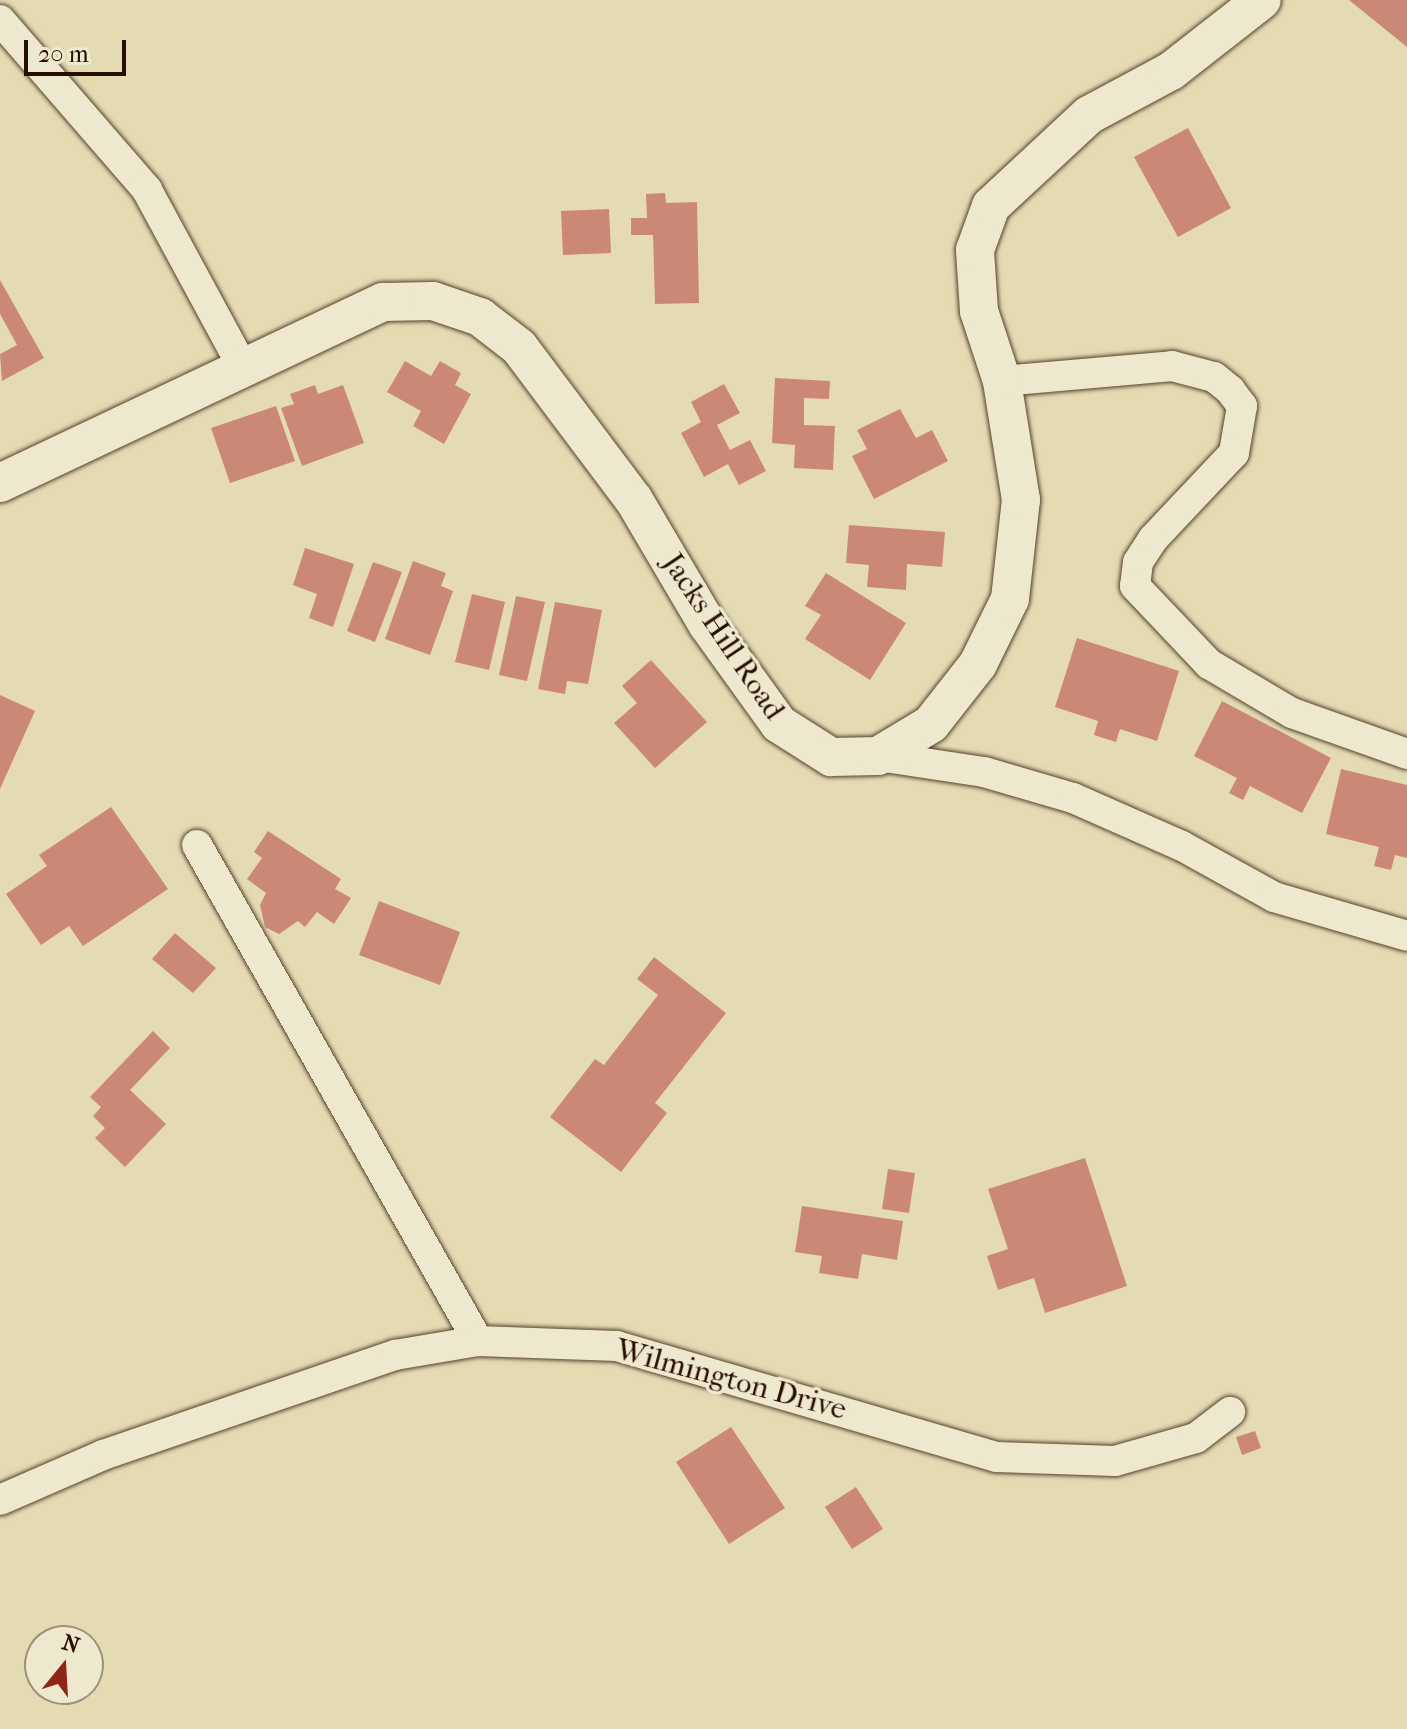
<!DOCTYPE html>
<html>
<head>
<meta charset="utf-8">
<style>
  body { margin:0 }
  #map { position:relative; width:1407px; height:1729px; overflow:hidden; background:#e5dbb3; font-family:"IM FELL French Canon",serif }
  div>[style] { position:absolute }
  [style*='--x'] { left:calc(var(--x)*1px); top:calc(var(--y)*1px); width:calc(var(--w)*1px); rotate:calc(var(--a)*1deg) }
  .building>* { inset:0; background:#cc8876 }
  .roads { filter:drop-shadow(0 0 2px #57412d) drop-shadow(0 0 2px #57412d) }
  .minor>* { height:30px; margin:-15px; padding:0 15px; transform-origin:15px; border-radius:15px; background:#eee8ce }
  .tertiary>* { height:38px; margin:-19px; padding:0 19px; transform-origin:19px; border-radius:19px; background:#eee8ce }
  span { translate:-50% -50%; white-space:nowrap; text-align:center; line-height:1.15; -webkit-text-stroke:7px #eee8ce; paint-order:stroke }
  .street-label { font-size:30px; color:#280e00 }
  .north { position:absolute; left:24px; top:1625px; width:80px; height:80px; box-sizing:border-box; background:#eee8ce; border:2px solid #9f917c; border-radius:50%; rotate:18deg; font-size:22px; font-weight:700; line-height:32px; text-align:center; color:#280e00 }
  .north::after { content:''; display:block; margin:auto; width:28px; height:36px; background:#8f2418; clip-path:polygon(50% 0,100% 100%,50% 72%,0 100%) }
  .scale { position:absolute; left:24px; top:40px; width:102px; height:36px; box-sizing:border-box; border:4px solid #280e00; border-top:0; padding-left:10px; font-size:24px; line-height:28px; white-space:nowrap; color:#280e00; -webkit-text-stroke:6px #eee8ce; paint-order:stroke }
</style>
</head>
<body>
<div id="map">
  <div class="building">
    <div style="clip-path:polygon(1349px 0,1407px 0,1407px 47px)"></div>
    <div style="clip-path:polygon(1188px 128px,1231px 208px,1178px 237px,1134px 157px)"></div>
    <div style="clip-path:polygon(665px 193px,666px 203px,697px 202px,699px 303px,655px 304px,653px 235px,631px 235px,631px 218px,647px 218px,646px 194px)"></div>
    <div style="clip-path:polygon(609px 209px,611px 253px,563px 255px,561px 211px)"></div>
    <div style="clip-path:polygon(0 280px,44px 358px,2px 381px,0 354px,17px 345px,0 314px)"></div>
    <div style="clip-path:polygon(405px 361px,431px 376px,440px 361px,461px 373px,455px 385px,471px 394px,444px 444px,413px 426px,421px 411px,387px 392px)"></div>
    <div style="clip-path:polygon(775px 378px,830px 381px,829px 399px,804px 398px,804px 425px,835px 426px,833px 470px,794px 468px,795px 445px,772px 443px)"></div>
    <div style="clip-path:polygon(724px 384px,740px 413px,717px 425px,730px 450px,750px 440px,766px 471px,739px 485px,728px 464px,704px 477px,681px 433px,701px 422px,691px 402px)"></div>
    <div style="clip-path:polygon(315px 385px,318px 394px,343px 385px,364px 443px,302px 466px,281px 408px,294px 404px,290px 394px)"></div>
    <div style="clip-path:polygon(276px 406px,295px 461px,230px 483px,211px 428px)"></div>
    <div style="clip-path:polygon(900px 409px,916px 438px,932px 430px,948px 461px,874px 499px,852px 456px,867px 449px,857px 430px)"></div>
    <div style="clip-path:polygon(849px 525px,945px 532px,942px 567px,907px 564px,906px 590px,867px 587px,869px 565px,846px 563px)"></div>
    <div style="clip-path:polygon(305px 548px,354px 564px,333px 627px,309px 618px,317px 594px,293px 585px)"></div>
    <div style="clip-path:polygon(413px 561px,446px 573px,441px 586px,453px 591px,430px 655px,385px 639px)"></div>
    <div style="clip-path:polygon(373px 562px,402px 572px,375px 642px,347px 631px)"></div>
    <div style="clip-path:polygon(826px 573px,906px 623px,870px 680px,805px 639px,821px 615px,805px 606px)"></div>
    <div style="clip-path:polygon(472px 594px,505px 602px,489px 670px,455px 662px)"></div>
    <div style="clip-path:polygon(516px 596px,545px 602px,527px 681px,499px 675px)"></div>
    <div style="clip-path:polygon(555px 602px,602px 610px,588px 684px,567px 681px,565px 694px,538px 689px)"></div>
    <div style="clip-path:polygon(1077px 638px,1179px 671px,1157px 741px,1120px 729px,1116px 742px,1094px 735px,1098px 721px,1055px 707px)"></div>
    <div style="clip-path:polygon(651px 660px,707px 722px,655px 768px,614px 723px,637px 703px,622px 686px)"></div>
    <div style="clip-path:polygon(0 695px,35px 711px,0 789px)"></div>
    <div style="clip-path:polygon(1222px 701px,1331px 758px,1302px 813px,1250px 786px,1243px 800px,1229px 793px,1237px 778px,1194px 756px)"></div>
    <div style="clip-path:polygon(1341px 769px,1407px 785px,1407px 858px,1395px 855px,1391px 870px,1374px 866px,1379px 847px,1326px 834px)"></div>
    <div style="clip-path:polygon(111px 807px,168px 889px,83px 946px,69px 926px,41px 945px,6px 894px,47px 866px,39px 855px)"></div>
    <div style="clip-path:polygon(268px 831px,341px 879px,335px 889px,351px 898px,334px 924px,317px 912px,305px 927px,298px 921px,279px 934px,265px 927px,260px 905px,266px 893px,247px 879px,262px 858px,254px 852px)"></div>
    <div style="clip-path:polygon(379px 901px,460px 932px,440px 985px,359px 955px)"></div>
    <div style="clip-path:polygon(175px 933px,216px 968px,193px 993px,152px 959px)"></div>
    <div style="clip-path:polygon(654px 957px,726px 1013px,655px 1103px,667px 1113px,621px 1172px,550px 1117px,595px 1059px,604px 1065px,658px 995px,637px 979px)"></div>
    <div style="clip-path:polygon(153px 1031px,170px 1048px,130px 1090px,166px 1124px,125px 1167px,95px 1138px,105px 1128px,93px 1116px,101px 1107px,90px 1097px)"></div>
    <div style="clip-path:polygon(1085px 1158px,1127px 1286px,1045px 1313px,1034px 1278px,998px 1290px,987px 1256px,1008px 1249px,988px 1189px)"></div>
    <div style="clip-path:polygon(888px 1169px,915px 1173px,909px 1213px,882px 1209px)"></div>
    <div style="clip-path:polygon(802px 1206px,903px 1221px,897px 1260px,862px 1254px,858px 1279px,819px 1273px,822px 1256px,795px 1252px)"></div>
    <div style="clip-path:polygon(731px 1427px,785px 1508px,729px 1544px,676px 1462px)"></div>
    <div style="clip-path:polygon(1255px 1431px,1261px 1448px,1242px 1455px,1236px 1437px)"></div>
    <div style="clip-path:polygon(856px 1487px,883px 1529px,852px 1549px,825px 1507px)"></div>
  </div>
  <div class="roads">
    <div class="minor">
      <div style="--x:0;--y:20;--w:225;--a:49.1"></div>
      <div style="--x:147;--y:190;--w:198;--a:61.6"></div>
      <div style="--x:1002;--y:381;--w:171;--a:-5"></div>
      <div style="--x:1172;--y:366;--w:43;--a:14.7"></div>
      <div style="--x:1214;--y:377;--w:21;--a:39"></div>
      <div style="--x:1230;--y:390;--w:20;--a:53"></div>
      <div style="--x:1242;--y:406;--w:48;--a:99.7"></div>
      <div style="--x:1234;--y:453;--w:118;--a:133.3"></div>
      <div style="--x:1153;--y:539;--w:27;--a:123"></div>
      <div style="--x:1138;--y:562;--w:24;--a:97"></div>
      <div style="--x:1135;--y:586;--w:108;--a:46.5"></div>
      <div style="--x:1209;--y:664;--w:96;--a:30.6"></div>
      <div style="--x:1292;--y:713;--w:122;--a:19.6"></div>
      <div style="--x:878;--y:756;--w:107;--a:8.6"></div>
      <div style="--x:984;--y:772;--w:93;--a:16.3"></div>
      <div style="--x:1073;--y:798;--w:119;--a:23.8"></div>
      <div style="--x:1182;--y:846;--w:105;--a:29"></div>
      <div style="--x:1274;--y:897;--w:139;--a:16.3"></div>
      <div style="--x:197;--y:845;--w:570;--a:60.47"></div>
      <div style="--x:0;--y:1500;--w:112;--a:-23.6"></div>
      <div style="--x:103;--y:1455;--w:309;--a:-18.9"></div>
      <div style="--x:395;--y:1355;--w:84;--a:-9.6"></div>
      <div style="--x:478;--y:1341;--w:139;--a:2.1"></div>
      <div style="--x:617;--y:1346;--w:395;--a:16.3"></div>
      <div style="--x:996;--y:1457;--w:119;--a:1.9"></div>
      <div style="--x:1115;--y:1461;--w:84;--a:-15.9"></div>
      <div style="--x:1196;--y:1438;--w:43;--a:-37.4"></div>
    </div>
    <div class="tertiary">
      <div style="--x:0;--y:483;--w:424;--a:-25.3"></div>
      <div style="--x:383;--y:302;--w:50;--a:-1.1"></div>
      <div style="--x:433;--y:301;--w:50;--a:18.8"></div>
      <div style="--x:480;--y:317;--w:49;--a:37.6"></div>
      <div style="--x:519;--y:347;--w:191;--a:53.1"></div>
      <div style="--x:634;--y:500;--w:144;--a:59.5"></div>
      <div style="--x:707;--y:624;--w:123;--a:54.2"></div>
      <div style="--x:779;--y:724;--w:62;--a:32.4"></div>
      <div style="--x:831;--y:757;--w:47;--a:-1.2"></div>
      <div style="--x:878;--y:756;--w:62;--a:-31.1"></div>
      <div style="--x:931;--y:724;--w:76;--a:-51.9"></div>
      <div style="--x:978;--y:664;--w:72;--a:-63.8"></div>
      <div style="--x:1010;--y:599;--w:100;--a:-83.7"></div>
      <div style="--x:1021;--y:500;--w:121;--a:-99.1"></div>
      <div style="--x:1002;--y:381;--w:74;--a:-108.2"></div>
      <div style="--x:979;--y:311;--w:61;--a:-93.8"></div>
      <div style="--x:975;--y:250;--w:47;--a:-70"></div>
      <div style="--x:991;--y:206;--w:134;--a:-42.9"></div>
      <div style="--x:1089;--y:115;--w:93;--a:-28.2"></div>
      <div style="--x:1171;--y:71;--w:115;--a:-38"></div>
    </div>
  </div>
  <div class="street-label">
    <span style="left:723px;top:637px;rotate:56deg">Jacks Hill Road</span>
    <span style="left:731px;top:1380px;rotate:15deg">Wilmington Drive</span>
  </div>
  <div class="north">N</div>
  <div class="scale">20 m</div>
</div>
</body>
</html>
